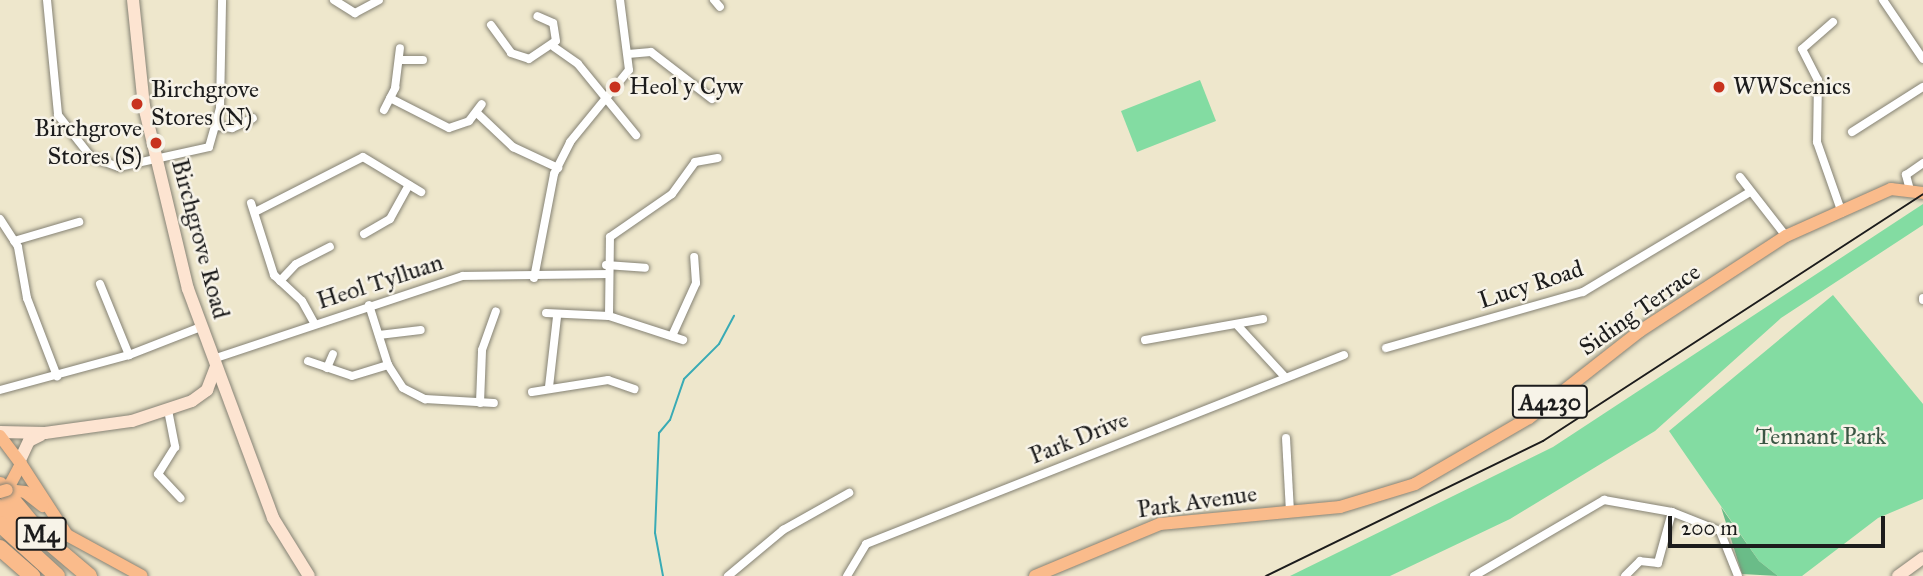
<!DOCTYPE html>
<html>
<head>
<meta charset="utf-8">
<style>
  body { margin:0 }
  #map { position:relative; width:1923px; height:576px; overflow:hidden; background:#eee7cc; font-family:"IM FELL Great Primer",serif }
  div>[style] { position:absolute }
  [style*='--x'] { left:calc(var(--x)*1px); top:calc(var(--y)*1px); width:calc(var(--w)*1px); rotate:calc(var(--a)*1deg) }
  .green>* { inset:0; background:#83dca2 }
  .forest>* { inset:0; background:#6abc88 }
  .stream>* { height:2px; margin:-1px; padding:0 1px; transform-origin:1px; border-radius:1px; background:#39abb5 }
  .roads { filter:drop-shadow(0 0 2px #858274) drop-shadow(0 0 2px #858274) }
  .street>* { height:8px; margin:-4px; padding:0 4px; transform-origin:4px; border-radius:4px; background:#fff }
  .secondary>* { height:12px; margin:-6px; padding:0 6px; transform-origin:6px; border-radius:6px; background:#fde4d1 }
  .primary>* { height:12px; margin:-6px; padding:0 6px; transform-origin:6px; border-radius:6px; background:#fabb8b }
  .highway>* { height:16px; margin:-8px; padding:0 8px; transform-origin:8px; border-radius:8px; background:#fabb8b }
  .rail>* { height:2px; margin:-1px; padding:0 1px; transform-origin:1px; border-radius:1px; background:#1c1c1c }
  .bridges { filter:drop-shadow(0 0 2px #858274) drop-shadow(0 0 2px #858274) }
  .primary-bridge>* { height:12px; margin:-6px; padding:0 6px; transform-origin:6px; border-radius:6px; background:#fabb8b }
  .dots>* { width:19px; height:19px; translate:-50% -50%; box-sizing:border-box; border:4px solid #f7f3e8; border-radius:50% }
  span { translate:-50% -50%; white-space:nowrap; text-align:center; line-height:1.15; -webkit-text-stroke:5px #f7f3e8; paint-order:stroke }
  .shield-label span { padding:2px 5px; background:#f7f3e8; border:2px solid; border-radius:5px; -webkit-text-stroke-width:0 }
  .shield-label { font-size:23px; color:#1c1c1c; font-weight:700 }
  .poi-label { font-size:24px; color:#1c1c1c }
  .left { translate:0 -50%; text-align:left }
  .right { translate:-100% -50%; text-align:right }
  .street-label { font-size:24px; color:#1c1c1c }
  .park-label { font-size:24px; color:#3b5644 }
  .scale { position:absolute; left:1668px; top:516px; width:217px; height:32px; box-sizing:border-box; border:4px solid #1c1c1c; border-top:0; padding-left:9px; font-size:21px; line-height:24px; white-space:nowrap; color:#1c1c1c; -webkit-text-stroke:5px #f7f3e8; paint-order:stroke }
</style>
</head>
<body>
<div id="map">
  <div class="green">
    <div style="clip-path:polygon(1200px 80px,1216px 121px,1137px 152px,1121px 111px)"></div>
    <div style="clip-path:polygon(1923px 204px,1923px 225px,1781px 318px,1655px 431px,1510px 519px,1390px 576px,1290px 576px,1553px 447px)"></div>
    <div style="clip-path:polygon(1833px 295px,1923px 404px,1923px 499px,1878px 518px,1802px 576px,1778px 576px,1759px 561px,1669px 431px)"></div>
  </div>
  <div class="forest">
    <div style="clip-path:polygon(1721px 507px,1759px 561px,1778px 576px,1742px 574px)"></div>
  </div>
  <div class="stream">
    <div style="--x:663;--y:576;--w:44;--a:-100.5"></div>
    <div style="--x:655;--y:533;--w:100;--a:-87.7"></div>
    <div style="--x:659;--y:433;--w:17;--a:-50"></div>
    <div style="--x:670;--y:420;--w:43;--a:-71.1"></div>
    <div style="--x:684;--y:379;--w:49;--a:-45"></div>
    <div style="--x:719;--y:344;--w:32;--a:-62"></div>
  </div>
  <div class="roads">
    <div class="street">
      <div style="--x:47;--y:0;--w:116;--a:84.5"></div>
      <div style="--x:58;--y:115;--w:53;--a:51.8"></div>
      <div style="--x:91;--y:157;--w:30;--a:20"></div>
      <div style="--x:119;--y:167;--w:92;--a:-12.5"></div>
      <div style="--x:209;--y:147;--w:41;--a:-74.2"></div>
      <div style="--x:220;--y:108;--w:108;--a:-88.9"></div>
      <div style="--x:334;--y:0;--w:25;--a:32"></div>
      <div style="--x:355;--y:13;--w:27;--a:-28"></div>
      <div style="--x:714;--y:0;--w:9;--a:49"></div>
      <div style="--x:1883;--y:0;--w:71;--a:55.9"></div>
      <div style="--x:1833;--y:22;--w:41;--a:138.9"></div>
      <div style="--x:1802;--y:49;--w:35;--a:63"></div>
      <div style="--x:1818;--y:80;--w:62;--a:90.9"></div>
      <div style="--x:1817;--y:142;--w:75;--a:70.6"></div>
      <div style="--x:491;--y:25;--w:34;--a:54"></div>
      <div style="--x:511;--y:53;--w:19;--a:18"></div>
      <div style="--x:529;--y:59;--w:32;--a:-34"></div>
      <div style="--x:556;--y:41;--w:18;--a:-99"></div>
      <div style="--x:553;--y:23;--w:17;--a:-156"></div>
      <div style="--x:554;--y:47;--w:29;--a:35"></div>
      <div style="--x:578;--y:64;--w:92;--a:50.8"></div>
      <div style="--x:628;--y:54;--w:23;--a:-5"></div>
      <div style="--x:651;--y:52;--w:77;--a:37.6"></div>
      <div style="--x:400;--y:60;--w:23;--a:0"></div>
      <div style="--x:390;--y:98;--w:66;--a:27"></div>
      <div style="--x:449;--y:128;--w:21;--a:-19"></div>
      <div style="--x:469;--y:121;--w:21;--a:-53"></div>
      <div style="--x:384;--y:110;--w:25;--a:-63"></div>
      <div style="--x:395;--y:88;--w:40;--a:-82.9"></div>
      <div style="--x:477;--y:113;--w:50;--a:43.4"></div>
      <div style="--x:513;--y:147;--w:50;--a:25"></div>
      <div style="--x:217;--y:126;--w:15;--a:8"></div>
      <div style="--x:232;--y:128;--w:23;--a:-25"></div>
      <div style="--x:1852;--y:132;--w:84;--a:-32.4"></div>
      <div style="--x:1740;--y:177;--w:75;--a:52.1"></div>
      <div style="--x:1910;--y:190;--w:16;--a:-105"></div>
      <div style="--x:1906;--y:175;--w:21;--a:-35"></div>
      <div style="--x:251;--y:203;--w:76;--a:72.3"></div>
      <div style="--x:274;--y:275;--w:38;--a:43"></div>
      <div style="--x:302;--y:301;--w:25;--a:61"></div>
      <div style="--x:255;--y:212;--w:121;--a:-27"></div>
      <div style="--x:363;--y:157;--w:68;--a:31.1"></div>
      <div style="--x:0;--y:219;--w:33;--a:57"></div>
      <div style="--x:18;--y:247;--w:52;--a:80"></div>
      <div style="--x:27;--y:298;--w:84;--a:69"></div>
      <div style="--x:364;--y:234;--w:30;--a:-30"></div>
      <div style="--x:390;--y:219;--w:39;--a:-61"></div>
      <div style="--x:14;--y:241;--w:68;--a:-16.3"></div>
      <div style="--x:606;--y:265;--w:39;--a:4"></div>
      <div style="--x:534;--y:278;--w:106;--a:-79.1"></div>
      <div style="--x:554;--y:174;--w:36;--a:-63"></div>
      <div style="--x:570;--y:142;--w:93;--a:-50.7"></div>
      <div style="--x:629;--y:70;--w:71;--a:-97.3"></div>
      <div style="--x:280;--y:281;--w:23;--a:-47"></div>
      <div style="--x:296;--y:264;--w:38;--a:-27"></div>
      <div style="--x:100;--y:284;--w:77;--a:67.8"></div>
      <div style="--x:1923;--y:298;--w:2;--a:90"></div>
      <div style="--x:369;--y:305;--w:63;--a:72.4"></div>
      <div style="--x:388;--y:365;--w:27;--a:57"></div>
      <div style="--x:403;--y:388;--w:25;--a:27"></div>
      <div style="--x:425;--y:399;--w:69;--a:3.3"></div>
      <div style="--x:546;--y:313;--w:63;--a:2.7"></div>
      <div style="--x:609;--y:316;--w:78;--a:18"></div>
      <div style="--x:609;--y:316;--w:79;--a:-89.3"></div>
      <div style="--x:610;--y:237;--w:75;--a:-34.7"></div>
      <div style="--x:672;--y:194;--w:39;--a:-54"></div>
      <div style="--x:695;--y:162;--w:23;--a:-10"></div>
      <div style="--x:1238;--y:326;--w:67;--a:47.4"></div>
      <div style="--x:379;--y:335;--w:42;--a:-6.8"></div>
      <div style="--x:672;--y:336;--w:58;--a:-65.6"></div>
      <div style="--x:696;--y:283;--w:26;--a:-94"></div>
      <div style="--x:1145;--y:340;--w:120;--a:-10.1"></div>
      <div style="--x:1386;--y:348;--w:205;--a:-15.9"></div>
      <div style="--x:1583;--y:292;--w:195;--a:-30.9"></div>
      <div style="--x:213;--y:359;--w:263;--a:-18.4"></div>
      <div style="--x:463;--y:276;--w:144;--a:-0.8"></div>
      <div style="--x:308;--y:361;--w:46;--a:18.8"></div>
      <div style="--x:352;--y:376;--w:38;--a:-17"></div>
      <div style="--x:327;--y:368;--w:15;--a:-67"></div>
      <div style="--x:549;--y:387;--w:70;--a:-83.5"></div>
      <div style="--x:0;--y:390;--w:134;--a:-15.2"></div>
      <div style="--x:129;--y:355;--w:77;--a:-21.3"></div>
      <div style="--x:532;--y:392;--w:77;--a:-9"></div>
      <div style="--x:608;--y:380;--w:28;--a:19"></div>
      <div style="--x:480;--y:403;--w:53;--a:-87.8"></div>
      <div style="--x:482;--y:350;--w:41;--a:-70.3"></div>
      <div style="--x:168;--y:410;--w:38;--a:79"></div>
      <div style="--x:175;--y:447;--w:32;--a:122"></div>
      <div style="--x:158;--y:474;--w:33;--a:47"></div>
      <div style="--x:1286;--y:438;--w:74;--a:86.9"></div>
      <div style="--x:1672;--y:512;--w:52;--a:21.6"></div>
      <div style="--x:1720;--y:531;--w:48;--a:68.2"></div>
      <div style="--x:728;--y:576;--w:72;--a:-39.9"></div>
      <div style="--x:783;--y:530;--w:76;--a:-29.3"></div>
      <div style="--x:847;--y:576;--w:37;--a:-59"></div>
      <div style="--x:866;--y:544;--w:514;--a:-21.57"></div>
      <div style="--x:1474;--y:576;--w:151;--a:-30.3"></div>
      <div style="--x:1604;--y:500;--w:69;--a:10"></div>
      <div style="--x:1672;--y:512;--w:53;--a:105.4"></div>
      <div style="--x:1658;--y:563;--w:18;--a:-174"></div>
      <div style="--x:1640;--y:561;--w:21;--a:135"></div>
    </div>
    <div class="secondary">
      <div style="--x:133;--y:0;--w:107;--a:84.1"></div>
      <div style="--x:144;--y:106;--w:188;--a:76.5"></div>
      <div style="--x:188;--y:289;--w:244;--a:69.6"></div>
      <div style="--x:273;--y:518;--w:68;--a:58.2"></div>
      <div style="--x:0;--y:432;--w:45;--a:1.3"></div>
      <div style="--x:45;--y:433;--w:88;--a:-7.9"></div>
      <div style="--x:132;--y:421;--w:63;--a:-18.4"></div>
      <div style="--x:192;--y:401;--w:19;--a:-36"></div>
      <div style="--x:207;--y:390;--w:25;--a:-69"></div>
      <div style="--x:20;--y:460;--w:21;--a:-65"></div>
      <div style="--x:29;--y:441;--w:13;--a:-27"></div>
      <div style="--x:1898;--y:576;--w:31;--a:-36"></div>
    </div>
    <div class="primary">
      <div style="--x:0;--y:436;--w:35;--a:53"></div>
      <div style="--x:21;--y:464;--w:30;--a:118"></div>
      <div style="--x:21;--y:464;--w:85;--a:57.1"></div>
      <div style="--x:67;--y:535;--w:85;--a:28.7"></div>
      <div style="--x:7;--y:490;--w:18;--a:6"></div>
      <div style="--x:25;--y:492;--w:23;--a:38"></div>
      <div style="--x:1035;--y:576;--w:135;--a:-22.6"></div>
      <div style="--x:1160;--y:524;--w:181;--a:-5.4"></div>
      <div style="--x:1340;--y:507;--w:78;--a:-17"></div>
      <div style="--x:1415;--y:484;--w:132;--a:-30.1"></div>
      <div style="--x:1529;--y:418;--w:141;--a:-38.1"></div>
      <div style="--x:1640;--y:331;--w:174;--a:-33.1"></div>
      <div style="--x:1786;--y:236;--w:115;--a:-24.1"></div>
      <div style="--x:1891;--y:189;--w:32;--a:7"></div>
    </div>
    <div class="highway">
      <div style="--x:0;--y:485;--w:69;--a:50.3"></div>
      <div style="--x:44;--y:538;--w:59;--a:40.2"></div>
      <div style="--x:0;--y:507;--w:33;--a:44"></div>
      <div style="--x:0;--y:524;--w:77;--a:42.4"></div>
      <div style="--x:0;--y:548;--w:43;--a:41.2"></div>
    </div>
  </div>
  <div class="rail">
    <div style="--x:1266;--y:576;--w:308;--a:-26"></div>
    <div style="--x:1543;--y:441;--w:453;--a:-33"></div>
  </div>
  <div class="bridges">
    <div class="primary-bridge">
      <div style="--x:0;--y:492;--w:7;--a:-16"></div>
    </div>
  </div>
  <div class="dots">
    <div style="left:615px;top:87px;background:#c8321e"></div>
    <div style="left:1719px;top:87px;background:#c8321e"></div>
    <div style="left:137px;top:104px;background:#c8321e"></div>
    <div style="left:156px;top:143px;background:#c8321e"></div>
  </div>
  <div class="shield-label">
    <span style="left:1550px;top:402px">A4230</span>
    <span style="left:41px;top:534px">M4</span>
  </div>
  <div class="poi-label">
    <span class="left" style="left:629px;top:87px">Heol y Cyw</span>
    <span class="left" style="left:1733px;top:87px">WWScenics</span>
    <span class="left" style="left:151px;top:104px">Birchgrove<br>Stores (N)</span>
    <span class="right" style="left:142px;top:143px">Birchgrove<br>Stores (S)</span>
  </div>
  <div class="street-label">
    <span style="left:200px;top:239px;rotate:75deg">Birchgrove Road</span>
    <span style="left:380px;top:282px;rotate:-18deg">Heol Tylluan</span>
    <span style="left:1531px;top:285px;rotate:-18deg">Lucy Road</span>
    <span style="left:1640px;top:310px;rotate:-35deg">Siding Terrace</span>
    <span style="left:1079px;top:438px;rotate:-22deg">Park Drive</span>
    <span style="left:1197px;top:502px;rotate:-8deg">Park Avenue</span>
  </div>
  <div class="park-label">
    <span style="left:1821px;top:437px">Tennant Park</span>
  </div>
  <div class="scale">200 m</div>
</div>
</body>
</html>
